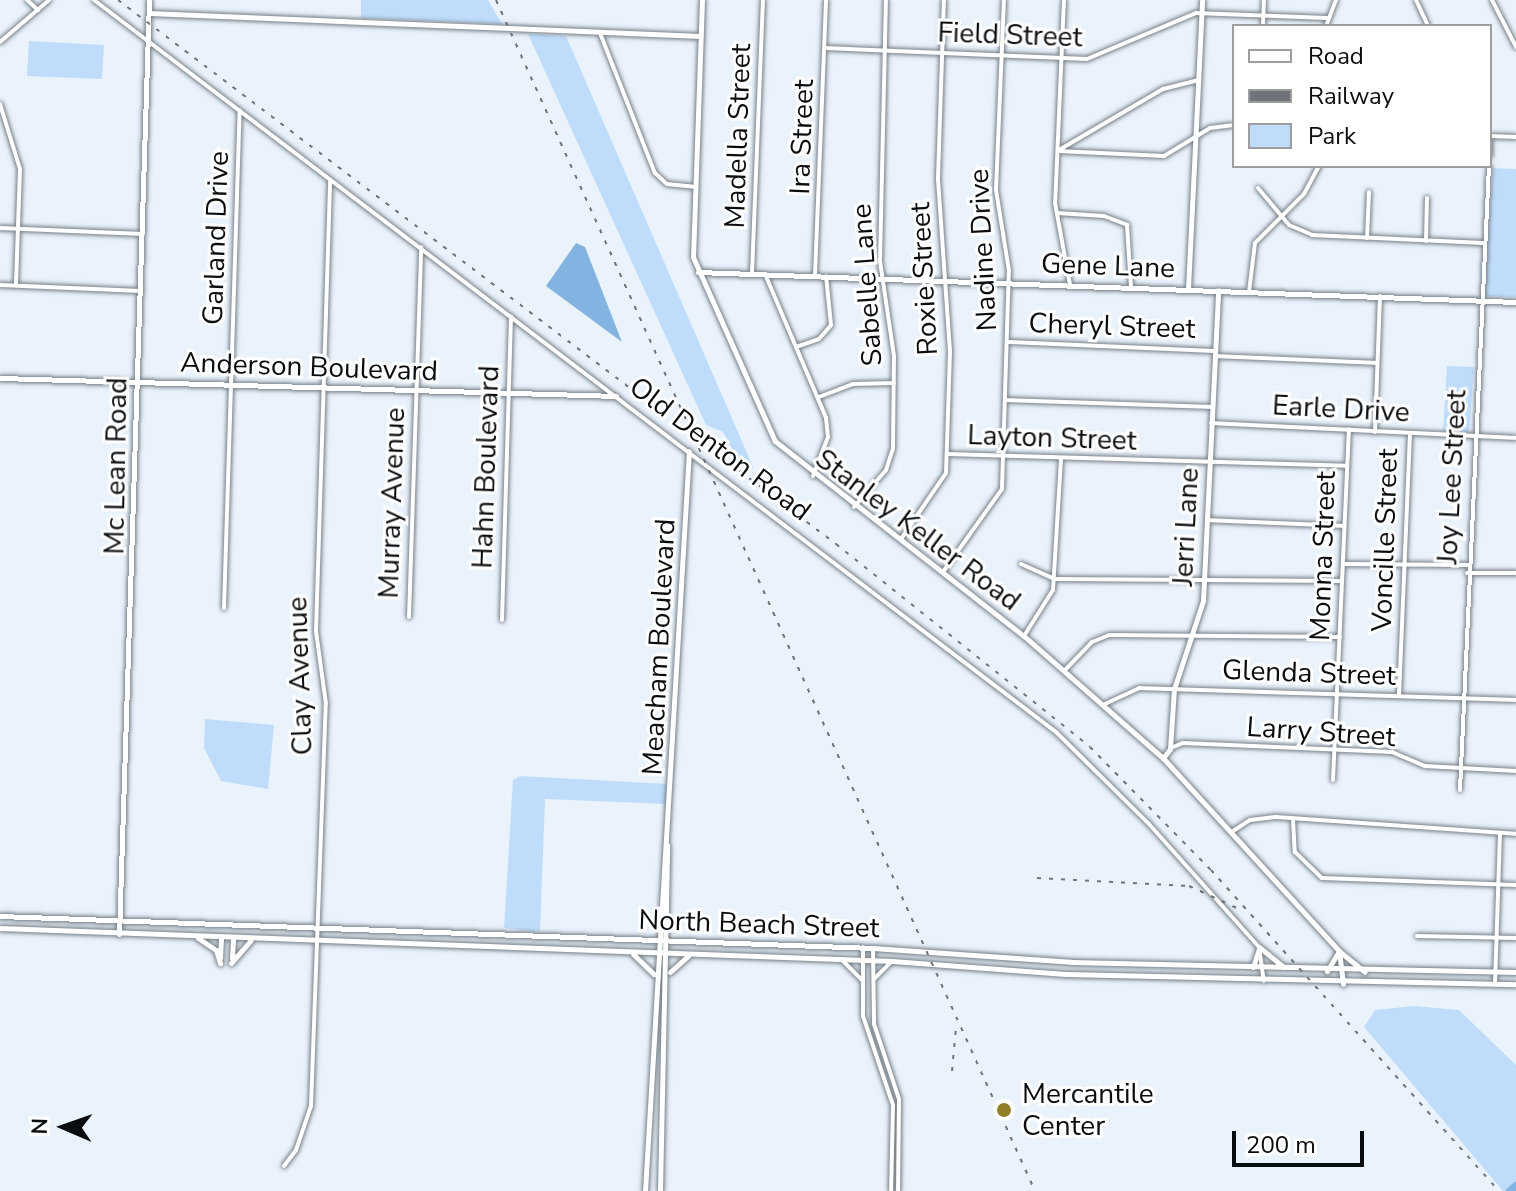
<!DOCTYPE html>
<html>
<head>
<meta charset="utf-8">
<style>
  body { margin:0 }
  #map { position:relative; width:1516px; height:1191px; overflow:hidden; background:#eaf3fc; font-family:"Nunito Sans",sans-serif }
  div>[style] { position:absolute }
  [style*='--x'] { left:calc(var(--x)*1px); top:calc(var(--y)*1px); width:calc(var(--w)*1px); rotate:calc(var(--a)*1deg) }
  .green>* { inset:0; background:#bfddfb }
  .water>* { inset:0; background:#83b3e1 }
  .river>* { height:8px; margin:-4px; padding:0 4px; transform-origin:4px; border-radius:4px; background:#83b3e1 }
  .roads { filter:drop-shadow(0 0 2px #777f87) drop-shadow(0 0 2px #777f87) }
  .minor>* { height:4px; margin:-2px; padding:0 2px; transform-origin:2px; border-radius:2px; background:#fff }
  .tertiary>* { height:5px; margin:-2.5px; padding:0 2.5px; transform-origin:2.5px; border-radius:2.5px; background:#fff }
  .secondary>* { height:5px; margin:-2.5px; padding:0 2.5px; transform-origin:2.5px; border-radius:2.5px; background:#fff }
  .rail>* { height:2px; margin-top:-1px; transform-origin:0; background:repeating-linear-gradient(90deg,#6f747a 0 4px,transparent 0 12px) }
  .dots>* { width:22px; height:22px; translate:-50% -50%; box-sizing:border-box; border:4px solid #fff; border-radius:50% }
  span { translate:-50% -50%; white-space:nowrap; text-align:center; line-height:1.15; -webkit-text-stroke:6px #fff; paint-order:stroke }
  .street-label { font-size:28px; color:#0a0d10 }
  .poi-label { font-size:28px; color:#0a0d10 }
  .left { translate:0 -50%; text-align:left }
  .legend { position:absolute; left:1232px; top:24px; width:260px; height:144px; box-sizing:border-box; background:#fff; border:2px solid #9d9e9f; margin:0; padding:10px 14px; list-style:none; font-size:24px; color:#0a0d10 }
  .legend li { display:flex; align-items:center; gap:16px; height:40px }
  .legend b { width:40px; border:2px solid #9d9e9f }
  .north { position:absolute; left:24px; top:1087px; width:80px; height:80px; -webkit-text-stroke:6px #fff; paint-order:stroke; rotate:272deg; font-size:22px; font-weight:700; line-height:32px; text-align:center; color:#0a0d10 }
  .north::after { content:''; display:block; margin:auto; width:28px; height:36px; background:#0a0d10; clip-path:polygon(50% 0,100% 100%,50% 72%,0 100%) }
  .scale { position:absolute; left:1232px; top:1131px; width:132px; height:36px; box-sizing:border-box; border:4px solid #0a0d10; border-top:0; padding-left:10px; font-size:24px; line-height:28px; white-space:nowrap; color:#0a0d10; -webkit-text-stroke:6px #fff; paint-order:stroke }
</style>
</head>
<body>
<div id="map">
  <div class="green">
    <div style="clip-path:polygon(361px 0,488px 0,502px 24px,361px 18px)"></div>
    <div style="clip-path:polygon(528px 34px,566px 36px,754px 469px,736px 457px,723px 432px,706px 425px)"></div>
    <div style="clip-path:polygon(29px 41px,104px 45px,102px 79px,27px 76px)"></div>
    <div style="clip-path:polygon(1493px 168px,1516px 169px,1516px 297px,1484px 296px)"></div>
    <div style="clip-path:polygon(1447px 366px,1474px 367px,1469px 433px,1443px 432px)"></div>
    <div style="clip-path:polygon(205px 719px,274px 725px,268px 789px,221px 781px,204px 748px)"></div>
    <div style="clip-path:polygon(520px 776px,667px 784px,666px 804px,545px 799px,540px 932px,504px 928px,513px 780px)"></div>
    <div style="clip-path:polygon(1414px 1006px,1459px 1010px,1516px 1065px,1516px 1191px,1503px 1191px,1364px 1027px,1375px 1010px)"></div>
  </div>
  <div class="water">
    <div style="clip-path:polygon(576px 243px,585px 247px,622px 342px,546px 286px)"></div>
  </div>
  <div class="river">
    <div style="--x:1510;--y:1191;--w:8;--a:-40"></div>
  </div>
  <div class="roads">
    <div class="minor">
      <div style="--x:27;--y:0;--w:15;--a:42"></div>
      <div style="--x:94;--y:0;--w:1209;--a:37.27"></div>
      <div style="--x:1056;--y:732;--w:131;--a:44.7"></div>
      <div style="--x:1149;--y:824;--w:165;--a:48.2"></div>
      <div style="--x:1259;--y:947;--w:34;--a:82"></div>
      <div style="--x:1064;--y:0;--w:203;--a:92.5"></div>
      <div style="--x:1055;--y:203;--w:83;--a:79.6"></div>
      <div style="--x:1416;--y:0;--w:29;--a:65"></div>
      <div style="--x:1492;--y:0;--w:53;--a:62.9"></div>
      <div style="--x:1263;--y:26;--w:26;--a:-88"></div>
      <div style="--x:1326;--y:26;--w:28;--a:-69"></div>
      <div style="--x:600;--y:33;--w:150;--a:68.6"></div>
      <div style="--x:655;--y:173;--w:16;--a:43"></div>
      <div style="--x:667;--y:184;--w:27;--a:6"></div>
      <div style="--x:0;--y:42;--w:65;--a:-40.6"></div>
      <div style="--x:825;--y:48;--w:262;--a:2.4"></div>
      <div style="--x:1087;--y:59;--w:118;--a:-22.9"></div>
      <div style="--x:1196;--y:13;--w:131;--a:2.2"></div>
      <div style="--x:0;--y:104;--w:68;--a:72.9"></div>
      <div style="--x:20;--y:169;--w:116;--a:92"></div>
      <div style="--x:1490;--y:136;--w:26;--a:2"></div>
      <div style="--x:1059;--y:150;--w:121;--a:-30.4"></div>
      <div style="--x:1163;--y:89;--w:37;--a:-14"></div>
      <div style="--x:1058;--y:151;--w:106;--a:2.7"></div>
      <div style="--x:1164;--y:156;--w:54;--a:-31.3"></div>
      <div style="--x:1210;--y:128;--w:24;--a:-7"></div>
      <div style="--x:1490;--y:156;--w:20;--a:-90"></div>
      <div style="--x:1258;--y:188;--w:48;--a:50"></div>
      <div style="--x:1289;--y:225;--w:25;--a:23"></div>
      <div style="--x:1312;--y:235;--w:171;--a:2.7"></div>
      <div style="--x:1057;--y:213;--w:47;--a:3.7"></div>
      <div style="--x:1104;--y:216;--w:25;--a:21"></div>
      <div style="--x:1127;--y:225;--w:62;--a:86.3"></div>
      <div style="--x:0;--y:228;--w:143;--a:2.4"></div>
      <div style="--x:1367;--y:238;--w:46;--a:-87.5"></div>
      <div style="--x:1426;--y:241;--w:43;--a:-88.7"></div>
      <div style="--x:752;--y:273;--w:273;--a:-87.7"></div>
      <div style="--x:765;--y:274;--w:156;--a:67"></div>
      <div style="--x:826;--y:418;--w:19;--a:84"></div>
      <div style="--x:828;--y:437;--w:42;--a:111"></div>
      <div style="--x:815;--y:275;--w:275;--a:-87.7"></div>
      <div style="--x:0;--y:285;--w:141;--a:2.4"></div>
      <div style="--x:1249;--y:292;--w:49;--a:-83"></div>
      <div style="--x:1255;--y:243;--w:69;--a:-45"></div>
      <div style="--x:1304;--y:194;--w:32;--a:-62"></div>
      <div style="--x:1009;--y:342;--w:205;--a:2.5"></div>
      <div style="--x:796;--y:347;--w:24;--a:-19"></div>
      <div style="--x:819;--y:339;--w:18;--a:-49"></div>
      <div style="--x:831;--y:325;--w:49;--a:-95.8"></div>
      <div style="--x:1216;--y:356;--w:161;--a:2.5"></div>
      <div style="--x:819;--y:397;--w:36;--a:-21"></div>
      <div style="--x:853;--y:384;--w:41;--a:-1.4"></div>
      <div style="--x:1006;--y:400;--w:206;--a:1.9"></div>
      <div style="--x:1211;--y:423;--w:305;--a:2.8"></div>
      <div style="--x:1375;--y:432;--w:136;--a:-87.9"></div>
      <div style="--x:947;--y:454;--w:400;--a:1.7"></div>
      <div style="--x:854;--y:507;--w:49;--a:-49.1"></div>
      <div style="--x:886;--y:470;--w:23;--a:-72"></div>
      <div style="--x:893;--y:448;--w:92;--a:-89.4"></div>
      <div style="--x:894;--y:356;--w:96;--a:-98.4"></div>
      <div style="--x:880;--y:261;--w:261;--a:-88.7"></div>
      <div style="--x:1207;--y:520;--w:137;--a:2.5"></div>
      <div style="--x:901;--y:539;--w:80;--a:-55.7"></div>
      <div style="--x:946;--y:473;--w:122;--a:-88.1"></div>
      <div style="--x:950;--y:351;--w:173;--a:-94"></div>
      <div style="--x:938;--y:178;--w:178;--a:-88.1"></div>
      <div style="--x:1021;--y:564;--w:36;--a:24"></div>
      <div style="--x:1054;--y:579;--w:288;--a:0.4"></div>
      <div style="--x:1343;--y:564;--w:125;--a:0.5"></div>
      <div style="--x:943;--y:572;--w:102;--a:-54.6"></div>
      <div style="--x:1002;--y:489;--w:218;--a:-88.2"></div>
      <div style="--x:1009;--y:271;--w:82;--a:-99.1"></div>
      <div style="--x:996;--y:190;--w:190;--a:-87.6"></div>
      <div style="--x:1467;--y:573;--w:49;--a:0"></div>
      <div style="--x:224;--y:608;--w:498;--a:-88.2"></div>
      <div style="--x:409;--y:617;--w:370;--a:-88.1"></div>
      <div style="--x:502;--y:620;--w:304;--a:-88.3"></div>
      <div style="--x:1024;--y:636;--w:54;--a:-57.8"></div>
      <div style="--x:1053;--y:590;--w:131;--a:-86.5"></div>
      <div style="--x:1065;--y:670;--w:39;--a:-46"></div>
      <div style="--x:1092;--y:642;--w:18;--a:-22"></div>
      <div style="--x:1109;--y:635;--w:231;--a:0.5"></div>
      <div style="--x:1399;--y:696;--w:262;--a:-87.6"></div>
      <div style="--x:1105;--y:704;--w:38;--a:-25"></div>
      <div style="--x:1139;--y:688;--w:377;--a:1.8"></div>
      <div style="--x:1171;--y:748;--w:13;--a:-23"></div>
      <div style="--x:1183;--y:743;--w:209;--a:2.5"></div>
      <div style="--x:1392;--y:752;--w:36;--a:23"></div>
      <div style="--x:1425;--y:766;--w:91;--a:3.1"></div>
      <div style="--x:1333;--y:780;--w:351;--a:-87.4"></div>
      <div style="--x:1460;--y:790;--w:625;--a:-87.34"></div>
      <div style="--x:1293;--y:819;--w:33;--a:87"></div>
      <div style="--x:1295;--y:852;--w:37;--a:44"></div>
      <div style="--x:1322;--y:878;--w:194;--a:2.1"></div>
      <div style="--x:1233;--y:831;--w:20;--a:-33"></div>
      <div style="--x:1250;--y:820;--w:25;--a:-7"></div>
      <div style="--x:1275;--y:817;--w:242;--a:4"></div>
      <div style="--x:1417;--y:936;--w:99;--a:1.2"></div>
      <div style="--x:863;--y:947;--w:69;--a:90"></div>
      <div style="--x:863;--y:1016;--w:94;--a:71.4"></div>
      <div style="--x:893;--y:1105;--w:86;--a:91.3"></div>
      <div style="--x:873;--y:948;--w:76;--a:89.2"></div>
      <div style="--x:874;--y:1024;--w:79;--a:71.6"></div>
      <div style="--x:899;--y:1099;--w:92;--a:90.6"></div>
      <div style="--x:843;--y:961;--w:27;--a:45"></div>
      <div style="--x:874;--y:979;--w:25;--a:-45"></div>
      <div style="--x:1495;--y:984;--w:150;--a:-88.1"></div>
      <div style="--x:284;--y:1166;--w:20;--a:-53"></div>
      <div style="--x:296;--y:1150;--w:46;--a:-71.2"></div>
      <div style="--x:311;--y:1106;--w:402;--a:-87.9"></div>
      <div style="--x:326;--y:704;--w:74;--a:-97.8"></div>
      <div style="--x:316;--y:631;--w:451;--a:-88.2"></div>
    </div>
    <div class="tertiary">
      <div style="--x:702;--y:0;--w:257;--a:92"></div>
      <div style="--x:693;--y:257;--w:201;--a:66"></div>
      <div style="--x:775;--y:441;--w:316;--a:38.1"></div>
      <div style="--x:1024;--y:636;--w:185;--a:41.3"></div>
      <div style="--x:1163;--y:758;--w:261;--a:47.6"></div>
      <div style="--x:1339;--y:951;--w:33;--a:83"></div>
      <div style="--x:149;--y:13;--w:552;--a:2.39"></div>
      <div style="--x:698;--y:272;--w:819;--a:2.1"></div>
      <div style="--x:1188;--y:289;--w:289;--a:-87.2"></div>
      <div style="--x:0;--y:378;--w:616;--a:1.67"></div>
      <div style="--x:1163;--y:758;--w:11;--a:-52"></div>
      <div style="--x:1170;--y:749;--w:60;--a:-86.2"></div>
      <div style="--x:1174;--y:689;--w:93;--a:-71.8"></div>
      <div style="--x:1203;--y:601;--w:311;--a:-87.2"></div>
    </div>
    <div class="secondary">
      <div style="--x:0;--y:916;--w:874;--a:2.1"></div>
      <div style="--x:873;--y:948;--w:198;--a:4"></div>
      <div style="--x:1071;--y:962;--w:445;--a:1.3"></div>
      <div style="--x:0;--y:928;--w:893;--a:2.12"></div>
      <div style="--x:892;--y:961;--w:174;--a:4.3"></div>
      <div style="--x:1066;--y:974;--w:450;--a:1.3"></div>
      <div style="--x:119;--y:934;--w:934;--a:-88.16"></div>
      <div style="--x:198;--y:938;--w:22;--a:34"></div>
      <div style="--x:216;--y:950;--w:14;--a:73"></div>
      <div style="--x:1259;--y:947;--w:32;--a:39"></div>
      <div style="--x:633;--y:954;--w:29;--a:44"></div>
      <div style="--x:220;--y:958;--w:20;--a:-87"></div>
      <div style="--x:232;--y:958;--w:20;--a:-87"></div>
      <div style="--x:231;--y:963;--w:30;--a:-49"></div>
      <div style="--x:1253;--y:967;--w:20;--a:-72"></div>
      <div style="--x:1327;--y:971;--w:23;--a:-59"></div>
      <div style="--x:1339;--y:951;--w:33;--a:39"></div>
      <div style="--x:670;--y:972;--w:25;--a:-42"></div>
      <div style="--x:645;--y:1191;--w:741;--a:-86.6"></div>
      <div style="--x:660;--y:1191;--w:346;--a:-88.8"></div>
    </div>
  </div>
  <div class="rail">
    <div style="--x:118;--y:0;--w:901;--a:37.15"></div>
    <div style="--x:836;--y:544;--w:325;--a:38.6"></div>
    <div style="--x:1090;--y:747;--w:173;--a:45.5"></div>
    <div style="--x:1211;--y:870;--w:431;--a:48.1"></div>
    <div style="--x:496;--y:0;--w:1307;--a:65.65"></div>
    <div style="--x:1037;--y:878;--w:152;--a:3"></div>
    <div style="--x:1189;--y:886;--w:55;--a:24.7"></div>
    <div style="--x:952;--y:1071;--w:43;--a:-84.7"></div>
  </div>
  <div class="dots">
    <div style="left:1004px;top:1110px;background:#907f26"></div>
  </div>
  <div class="street-label">
    <span style="left:1010px;top:35px;rotate:2deg">Field Street</span>
    <span style="left:738px;top:136px;rotate:-88deg">Madella Street</span>
    <span style="left:802px;top:137px;rotate:-88deg">Ira Street</span>
    <span style="left:216px;top:238px;rotate:-88deg">Garland Drive</span>
    <span style="left:983px;top:250px;rotate:-93deg">Nadine Drive</span>
    <span style="left:1108px;top:266px;rotate:2deg">Gene Lane</span>
    <span style="left:924px;top:279px;rotate:-93deg">Roxie Street</span>
    <span style="left:867px;top:285px;rotate:-94deg">Sabelle Lane</span>
    <span style="left:1112px;top:326px;rotate:2deg">Cheryl Street</span>
    <span style="left:309px;top:367px;rotate:2deg">Anderson Boulevard</span>
    <span style="left:1341px;top:409px;rotate:3deg">Earle Drive</span>
    <span style="left:1052px;top:438px;rotate:2deg">Layton Street</span>
    <span style="left:720px;top:449px;rotate:37deg">Old Denton Road</span>
    <span style="left:116px;top:466px;rotate:-89deg">Mc Lean Road</span>
    <span style="left:486px;top:467px;rotate:-88deg">Hahn Boulevard</span>
    <span style="left:1452px;top:477px;rotate:-87deg">Joy Lee Street</span>
    <span style="left:392px;top:503px;rotate:-88deg">Murray Avenue</span>
    <span style="left:1186px;top:527px;rotate:-87deg">Jerri Lane</span>
    <span style="left:918px;top:530px;rotate:37deg">Stanley Keller Road</span>
    <span style="left:1385px;top:540px;rotate:-88deg">Voncille Street</span>
    <span style="left:1323px;top:556px;rotate:-88deg">Monna Street</span>
    <span style="left:659px;top:647px;rotate:-87deg">Meacham Boulevard</span>
    <span style="left:1309px;top:673px;rotate:2deg">Glenda Street</span>
    <span style="left:300px;top:676px;rotate:-92deg">Clay Avenue</span>
    <span style="left:1321px;top:732px;rotate:4deg">Larry Street</span>
    <span style="left:759px;top:924px;rotate:2deg">North Beach Street</span>
  </div>
  <div class="poi-label">
    <span class="left" style="left:1022px;top:1110px">Mercantile<br>Center</span>
  </div>
  <ul class="legend">
  <li><b style="height:10px;background:#fff"></b>Road</li>
  <li><b style="height:10px;background:#6f747a"></b>Railway</li>
  <li><b style="height:22px;background:#bfddfb"></b>Park</li>
  </ul>
  <div class="north">N</div>
  <div class="scale">200 m</div>
</div>
</body>
</html>
